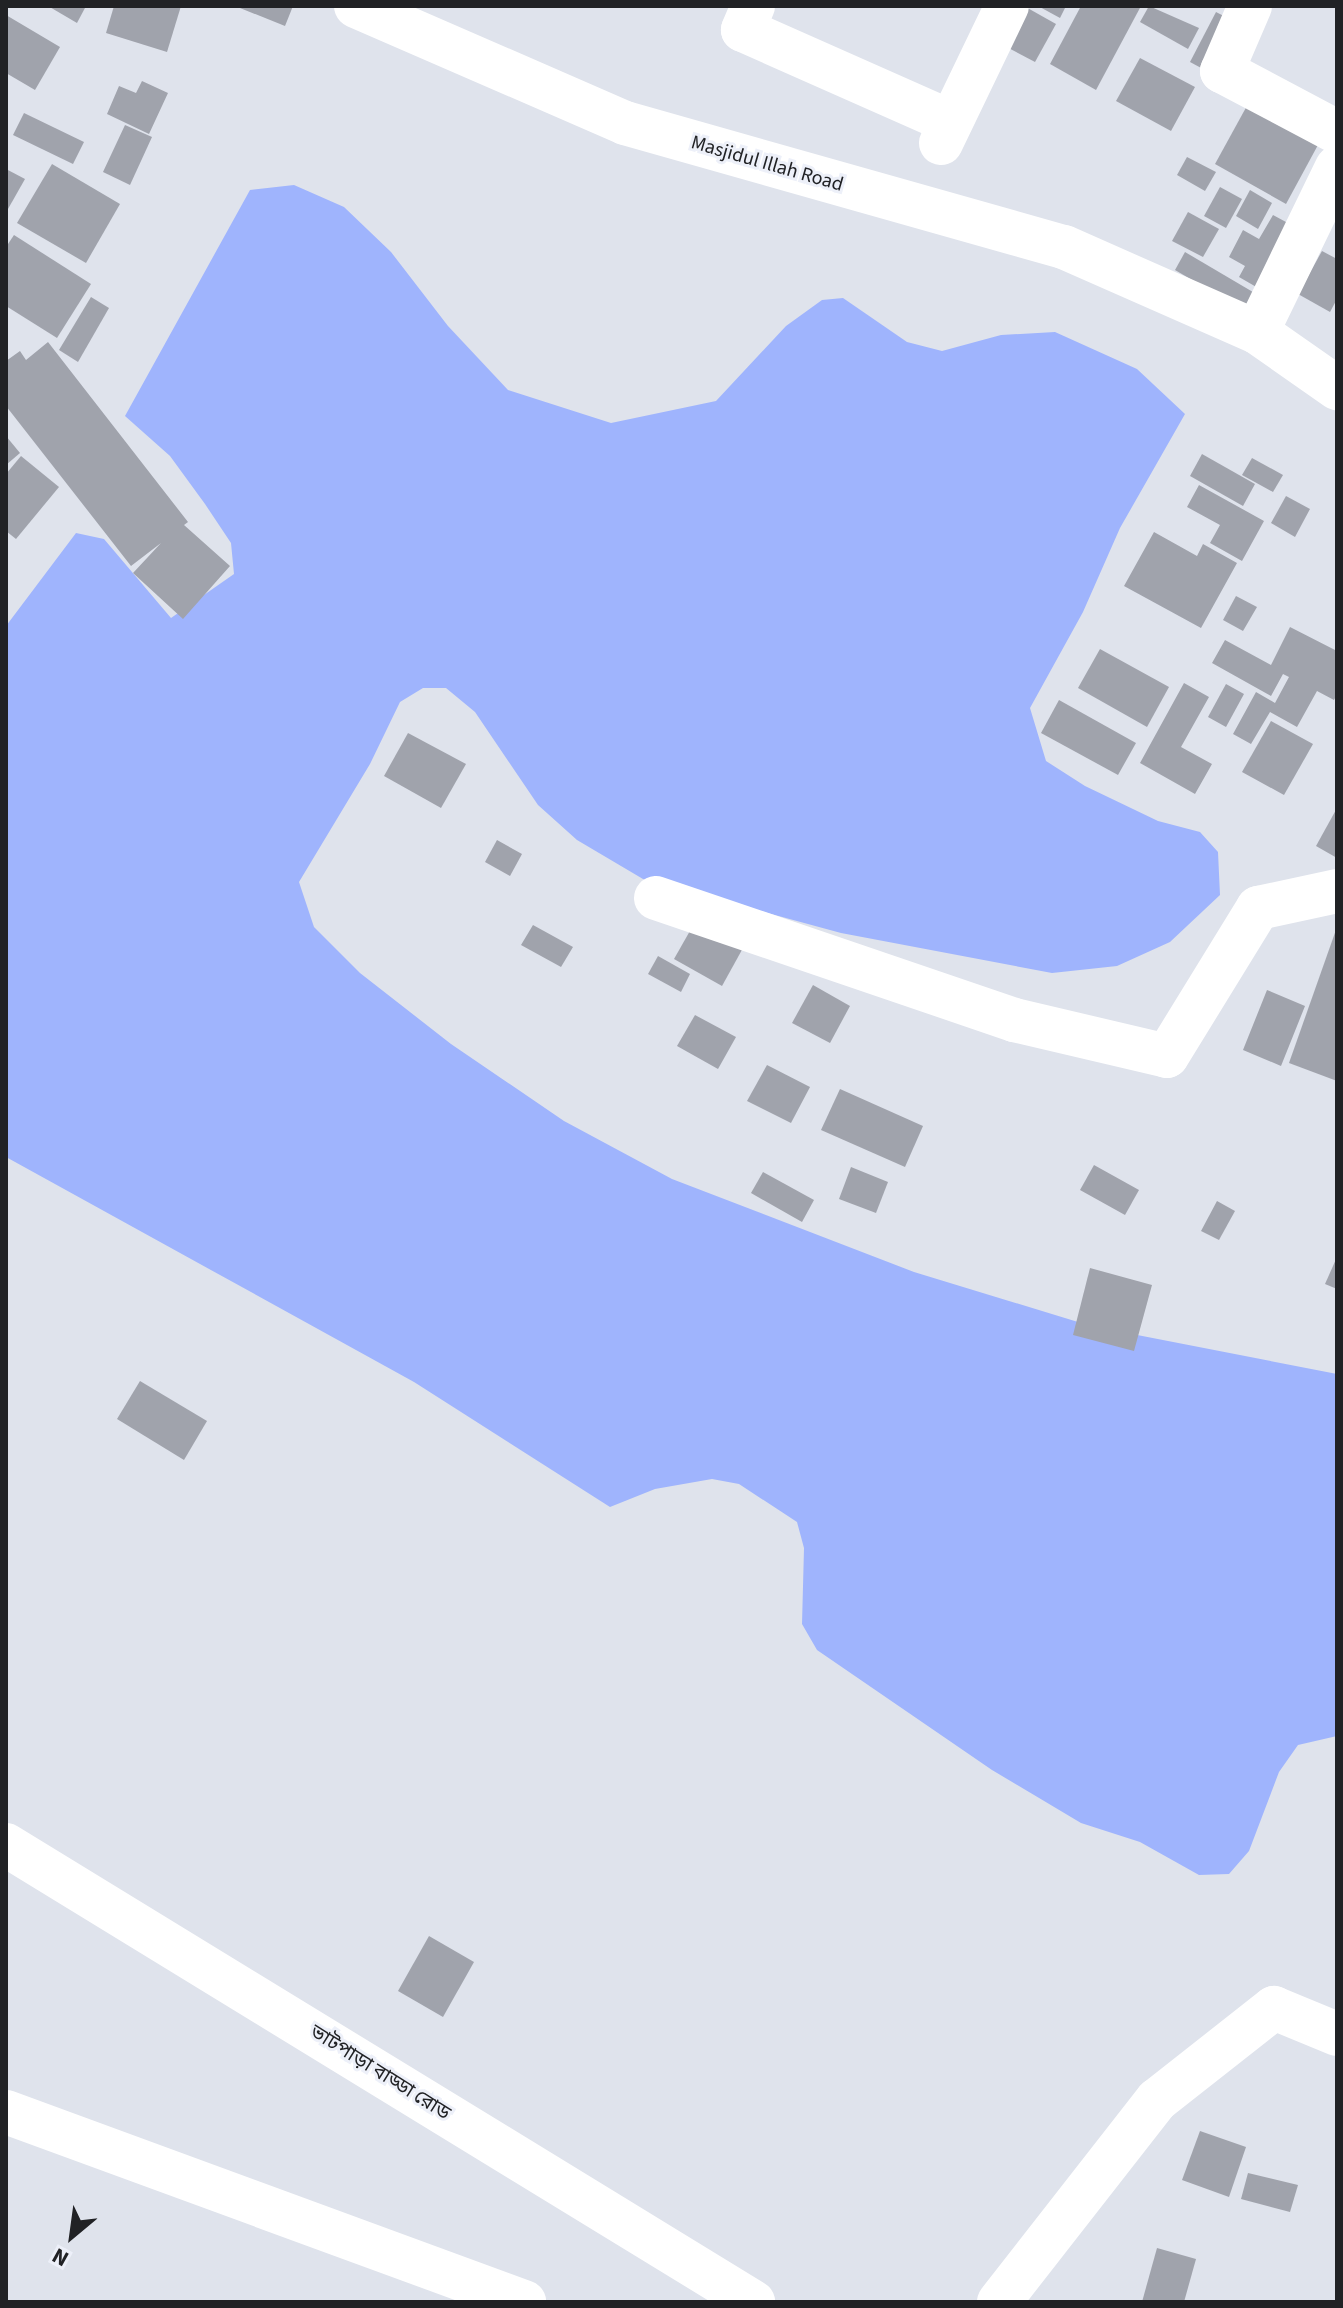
<!DOCTYPE html>
<html>
<head>
<meta charset="utf-8">
<style>
  body { margin:0 }
  #map { position:relative; width:1343px; height:2308px; overflow:hidden; background:#dfe3ec; font-family:"Source Sans 3","Noto Sans Bengali",sans-serif }
  div>[style] { position:absolute }
  [style*='--x'] { left:calc(var(--x)*1px); top:calc(var(--y)*1px); width:calc(var(--w)*1px); rotate:calc(var(--a)*1deg) }
  .water>* { inset:0; background:#9fb4fd }
  .building>* { inset:0; background:#a0a3ac }
  .minor>* { height:44px; margin:-22px; padding:0 22px; transform-origin:22px; border-radius:22px; background:#fff }
  span { translate:-50% -50%; white-space:nowrap; text-align:center; line-height:1.15; -webkit-text-stroke:6px #edf0f9; paint-order:stroke }
  .street-label { font-size:20px; color:#212225 }
  .frame { position:absolute; inset:0; border:8px solid #212225; pointer-events:none }
  .north { position:absolute; left:32px; top:2196px; width:80px; height:80px; -webkit-text-stroke:6px #edf0f9; paint-order:stroke; rotate:209deg; font-size:22px; font-weight:700; line-height:32px; text-align:center; color:#212225 }
  .north::after { content:''; display:block; margin:auto; width:28px; height:36px; background:#212225; clip-path:polygon(50% 0,100% 100%,50% 72%,0 100%) }
</style>
</head>
<body>
<div id="map">
  <div class="water">
    <div style="clip-path:polygon(294px 185px,344px 207px,391px 252px,448px 326px,508px 390px,611px 423px,716px 401px,786px 326px,822px 300px,843px 298px,907px 342px,942px 351px,1001px 335px,1055px 332px,1137px 369px,1185px 414px,1120px 528px,1083px 612px,1030px 708px,1046px 761px,1085px 786px,1158px 821px,1200px 832px,1218px 852px,1220px 895px,1170px 942px,1117px 966px,1052px 973px,841px 933px,643px 879px,577px 840px,538px 805px,475px 712px,446px 688px,423px 688px,400px 702px,370px 764px,299px 882px,314px 927px,360px 973px,451px 1044px,564px 1121px,672px 1179px,914px 1272px,1091px 1326px,1337px 1374px,1337px 1736px,1298px 1745px,1279px 1772px,1249px 1851px,1229px 1874px,1199px 1875px,1140px 1842px,1081px 1823px,992px 1770px,817px 1650px,802px 1624px,804px 1548px,797px 1522px,739px 1484px,712px 1479px,655px 1489px,610px 1507px,414px 1382px,6px 1157px,6px 626px,76px 533px,104px 539px,171px 618px,234px 574px,231px 543px,205px 504px,170px 456px,125px 416px,250px 190px)"></div>
  </div>
  <div class="building">
    <div style="clip-path:polygon(48px 6px,86px 6px,77px 23px)"></div>
    <div style="clip-path:polygon(114px 6px,181px 6px,167px 52px,106px 33px)"></div>
    <div style="clip-path:polygon(235px 6px,293px 6px,285px 26px)"></div>
    <div style="clip-path:polygon(1024px 6px,1056px 24px,1035px 62px,1001px 44px)"></div>
    <div style="clip-path:polygon(1038px 6px,1066px 6px,1060px 18px)"></div>
    <div style="clip-path:polygon(1081px 6px,1141px 6px,1096px 90px,1050px 64px)"></div>
    <div style="clip-path:polygon(1149px 6px,1199px 28px,1188px 49px,1140px 22px)"></div>
    <div style="clip-path:polygon(1216px 12px,1257px 33px,1231px 84px,1190px 62px)"></div>
    <div style="clip-path:polygon(6px 15px,60px 47px,35px 90px,6px 73px)"></div>
    <div style="clip-path:polygon(1140px 58px,1195px 87px,1171px 131px,1116px 101px)"></div>
    <div style="clip-path:polygon(142px 81px,168px 93px,149px 134px,107px 114px,119px 86px,136px 93px)"></div>
    <div style="clip-path:polygon(1254px 93px,1325px 132px,1286px 204px,1215px 164px)"></div>
    <div style="clip-path:polygon(24px 113px,84px 142px,73px 164px,13px 135px)"></div>
    <div style="clip-path:polygon(125px 125px,152px 137px,130px 185px,103px 172px)"></div>
    <div style="clip-path:polygon(1187px 157px,1216px 172px,1205px 191px,1177px 175px)"></div>
    <div style="clip-path:polygon(52px 164px,120px 204px,86px 263px,17px 223px)"></div>
    <div style="clip-path:polygon(6px 169px,25px 179px,8px 209px,6px 207px)"></div>
    <div style="clip-path:polygon(1220px 187px,1242px 199px,1226px 228px,1204px 216px)"></div>
    <div style="clip-path:polygon(1250px 190px,1272px 203px,1258px 229px,1236px 216px)"></div>
    <div style="clip-path:polygon(1188px 212px,1219px 229px,1203px 257px,1172px 241px)"></div>
    <div style="clip-path:polygon(1273px 215px,1299px 229px,1265px 292px,1239px 277px,1245px 266px,1229px 257px,1243px 230px,1259px 239px)"></div>
    <div style="clip-path:polygon(14px 235px,91px 284px,57px 338px,6px 306px,6px 247px)"></div>
    <div style="clip-path:polygon(1322px 251px,1337px 259px,1337px 299px,1330px 312px,1298px 294px)"></div>
    <div style="clip-path:polygon(1185px 252px,1258px 295px,1247px 312px,1175px 270px)"></div>
    <div style="clip-path:polygon(91px 297px,109px 308px,78px 362px,59px 350px)"></div>
    <div style="clip-path:polygon(48px 342px,188px 522px,184px 525px,230px 566px,183px 619px,133px 573px,161px 543px,131px 566px,6px 406px,6px 361px,20px 351px,26px 360px)"></div>
    <div style="clip-path:polygon(6px 436px,20px 453px,6px 465px)"></div>
    <div style="clip-path:polygon(1202px 454px,1255px 484px,1243px 506px,1190px 476px)"></div>
    <div style="clip-path:polygon(21px 456px,59px 487px,16px 539px,6px 531px,6px 474px)"></div>
    <div style="clip-path:polygon(1252px 458px,1283px 475px,1273px 492px,1242px 475px)"></div>
    <div style="clip-path:polygon(1199px 485px,1264px 521px,1242px 561px,1210px 543px,1220px 525px,1187px 507px)"></div>
    <div style="clip-path:polygon(1286px 496px,1310px 509px,1295px 537px,1271px 523px)"></div>
    <div style="clip-path:polygon(1154px 532px,1197px 556px,1203px 544px,1237px 563px,1201px 628px,1124px 586px)"></div>
    <div style="clip-path:polygon(1236px 596px,1257px 607px,1243px 631px,1223px 620px)"></div>
    <div style="clip-path:polygon(1290px 627px,1337px 651px,1337px 694px,1334px 700px,1317px 691px,1297px 727px,1270px 712px,1251px 744px,1233px 734px,1256px 692px,1275px 703px,1289px 677px,1283px 674px,1271px 696px,1212px 663px,1225px 640px,1271px 665px)"></div>
    <div style="clip-path:polygon(1100px 649px,1169px 687px,1147px 727px,1078px 688px)"></div>
    <div style="clip-path:polygon(1184px 683px,1209px 697px,1181px 747px,1212px 764px,1195px 794px,1140px 763px)"></div>
    <div style="clip-path:polygon(1226px 684px,1244px 694px,1226px 727px,1208px 717px)"></div>
    <div style="clip-path:polygon(1059px 700px,1136px 743px,1118px 775px,1041px 733px)"></div>
    <div style="clip-path:polygon(1271px 721px,1313px 744px,1284px 795px,1242px 772px)"></div>
    <div style="clip-path:polygon(408px 733px,466px 764px,441px 808px,384px 776px)"></div>
    <div style="clip-path:polygon(1337px 808px,1337px 858px,1316px 846px)"></div>
    <div style="clip-path:polygon(497px 840px,522px 854px,510px 876px,485px 862px)"></div>
    <div style="clip-path:polygon(695px 922px,743px 948px,722px 986px,674px 959px)"></div>
    <div style="clip-path:polygon(533px 925px,573px 947px,561px 967px,521px 945px)"></div>
    <div style="clip-path:polygon(1337px 927px,1337px 1081px,1289px 1063px)"></div>
    <div style="clip-path:polygon(658px 956px,690px 974px,681px 992px,648px 974px)"></div>
    <div style="clip-path:polygon(813px 985px,850px 1006px,830px 1043px,792px 1023px)"></div>
    <div style="clip-path:polygon(1267px 990px,1305px 1006px,1281px 1066px,1243px 1050px)"></div>
    <div style="clip-path:polygon(695px 1015px,736px 1037px,718px 1069px,677px 1046px)"></div>
    <div style="clip-path:polygon(767px 1065px,810px 1087px,791px 1123px,747px 1101px)"></div>
    <div style="clip-path:polygon(840px 1089px,923px 1126px,905px 1167px,821px 1130px)"></div>
    <div style="clip-path:polygon(1094px 1165px,1139px 1190px,1125px 1215px,1080px 1190px)"></div>
    <div style="clip-path:polygon(851px 1167px,888px 1182px,876px 1213px,839px 1199px)"></div>
    <div style="clip-path:polygon(763px 1172px,814px 1200px,802px 1222px,751px 1193px)"></div>
    <div style="clip-path:polygon(1217px 1201px,1235px 1211px,1219px 1240px,1201px 1231px)"></div>
    <div style="clip-path:polygon(1337px 1257px,1337px 1289px,1325px 1284px)"></div>
    <div style="clip-path:polygon(1090px 1268px,1152px 1285px,1134px 1351px,1073px 1335px)"></div>
    <div style="clip-path:polygon(140px 1381px,207px 1421px,184px 1460px,117px 1419px)"></div>
    <div style="clip-path:polygon(429px 1936px,474px 1962px,443px 2017px,398px 1991px)"></div>
    <div style="clip-path:polygon(1200px 2131px,1246px 2147px,1229px 2197px,1182px 2180px)"></div>
    <div style="clip-path:polygon(1248px 2173px,1298px 2185px,1290px 2212px,1241px 2199px)"></div>
    <div style="clip-path:polygon(1157px 2248px,1196px 2259px,1184px 2302px,1142px 2302px)"></div>
  </div>
  <div class="minor">
    <div style="--x:356;--y:6;--w:293;--a:23.5"></div>
    <div style="--x:625;--y:123;--w:456;--a:15.8"></div>
    <div style="--x:1064;--y:247;--w:211;--a:23.8"></div>
    <div style="--x:1257;--y:332;--w:98;--a:35"></div>
    <div style="--x:753;--y:6;--w:26;--a:113"></div>
    <div style="--x:743;--y:30;--w:227;--a:23.9"></div>
    <div style="--x:1250;--y:6;--w:71;--a:113.3"></div>
    <div style="--x:1222;--y:71;--w:130;--a:27.9"></div>
    <div style="--x:941;--y:143;--w:152;--a:-64.3"></div>
    <div style="--x:1257;--y:332;--w:183;--a:-64.1"></div>
    <div style="--x:656;--y:898;--w:378;--a:18.8"></div>
    <div style="--x:1014;--y:1020;--w:157;--a:13.2"></div>
    <div style="--x:1167;--y:1056;--w:174;--a:-58.4"></div>
    <div style="--x:1258;--y:908;--w:81;--a:-12.1"></div>
    <div style="--x:6;--y:1845;--w:876;--a:31.46"></div>
    <div style="--x:6;--y:2112;--w:552;--a:20.14"></div>
    <div style="--x:999;--y:2302;--w:256;--a:-52"></div>
    <div style="--x:1157;--y:2100;--w:149;--a:-38.2"></div>
    <div style="--x:1274;--y:2008;--w:68;--a:22.4"></div>
  </div>
  <div class="street-label">
    <span style="left:767px;top:164px;rotate:16deg">Masjidul Illah Road</span>
    <span style="left:380px;top:2073px;rotate:32deg">ভাটপাড়া বাড্ডা রোড</span>
  </div>
  <div class="frame"></div>
  <div class="north">N</div>
</div>
</body>
</html>
